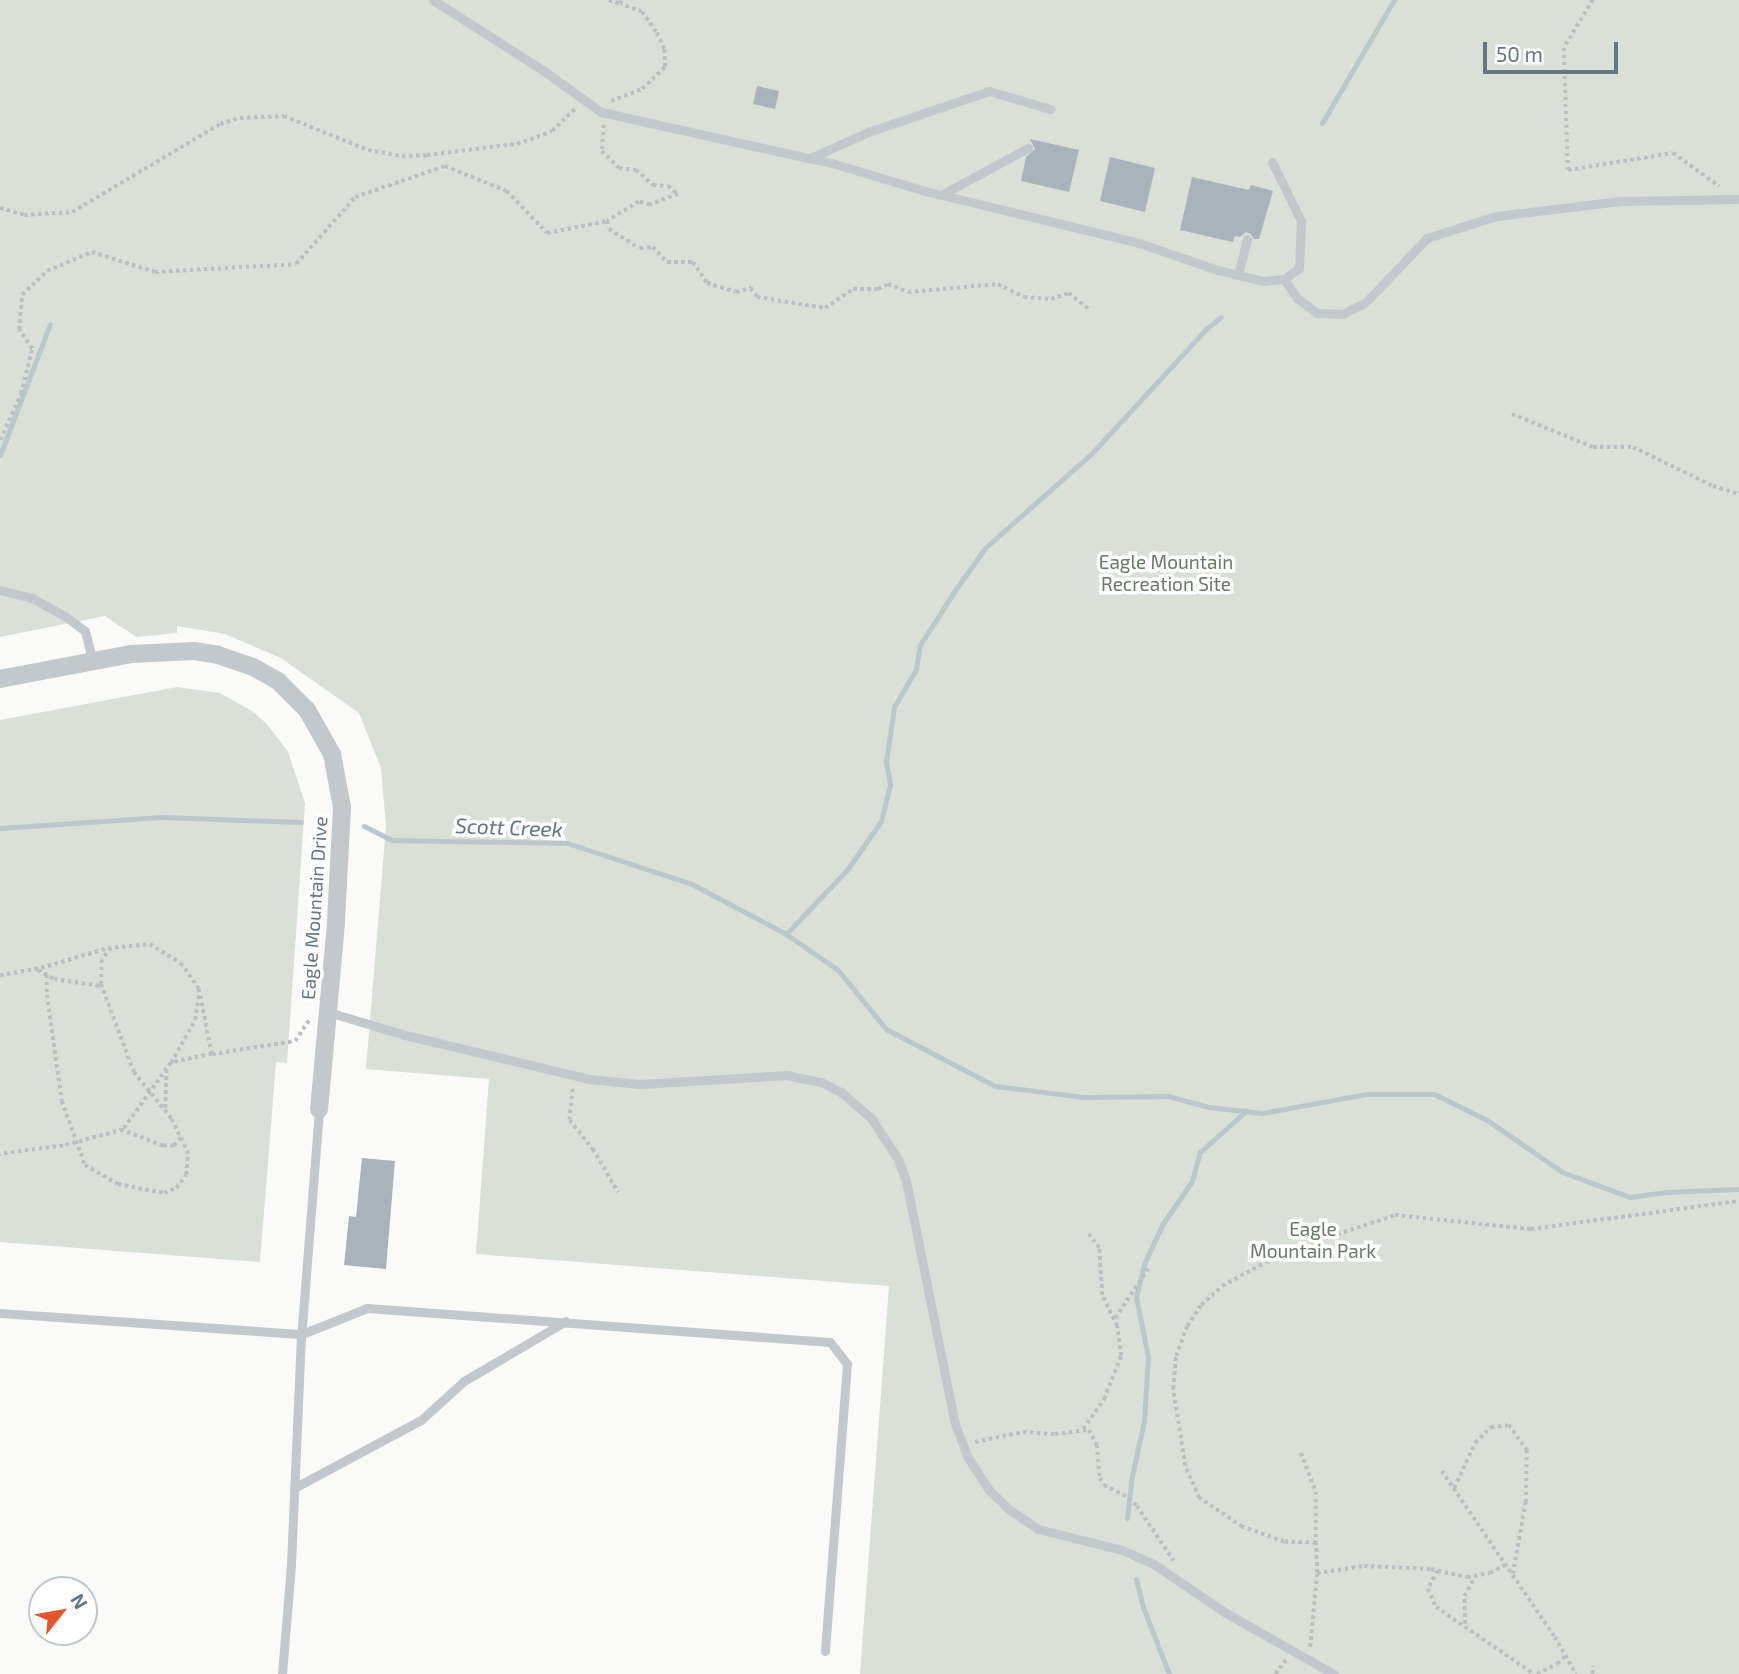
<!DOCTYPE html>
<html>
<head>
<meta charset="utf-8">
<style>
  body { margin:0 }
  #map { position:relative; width:1739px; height:1674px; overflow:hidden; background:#fafaf8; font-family:"Exo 2",sans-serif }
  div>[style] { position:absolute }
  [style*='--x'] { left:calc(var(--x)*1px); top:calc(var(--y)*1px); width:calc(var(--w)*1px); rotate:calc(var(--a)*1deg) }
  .green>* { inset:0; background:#dadfd7 }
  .stream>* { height:5px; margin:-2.5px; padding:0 2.5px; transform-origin:2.5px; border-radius:2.5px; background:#bbc7cb }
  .building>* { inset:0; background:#aab3b9 }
  .path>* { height:3.5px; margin-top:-1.75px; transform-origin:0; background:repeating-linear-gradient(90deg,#bbbfc2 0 3.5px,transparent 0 7px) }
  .service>* { height:9px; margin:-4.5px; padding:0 4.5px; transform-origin:4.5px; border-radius:4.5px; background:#c3c8cc }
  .minor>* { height:18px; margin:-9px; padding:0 9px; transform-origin:9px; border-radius:9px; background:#c3c8cc }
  span { translate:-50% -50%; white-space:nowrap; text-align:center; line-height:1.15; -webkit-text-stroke:7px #fff; paint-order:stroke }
  .park-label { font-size:19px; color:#687a64 }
  .street-label { font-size:19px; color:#657683 }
  .water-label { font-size:21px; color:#60757c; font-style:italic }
  .north { position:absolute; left:28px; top:1576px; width:70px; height:70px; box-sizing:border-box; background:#fff; border:2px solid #c1c8cd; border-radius:50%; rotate:59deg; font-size:19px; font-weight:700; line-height:28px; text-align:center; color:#657683 }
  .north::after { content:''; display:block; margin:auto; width:24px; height:32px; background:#e4572e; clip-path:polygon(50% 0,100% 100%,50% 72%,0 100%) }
  .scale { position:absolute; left:1483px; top:42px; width:135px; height:32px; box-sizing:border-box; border:4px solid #657683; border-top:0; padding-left:9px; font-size:21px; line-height:24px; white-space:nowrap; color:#657683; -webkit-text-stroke:5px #fff; paint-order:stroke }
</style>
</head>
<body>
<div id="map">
  <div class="green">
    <div style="clip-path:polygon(0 0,1739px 0,1739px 1674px,860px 1674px,889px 1286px,476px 1254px,489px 1079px,366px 1069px,386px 826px,381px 768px,359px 713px,281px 658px,225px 634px,177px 626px,177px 633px,136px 637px,105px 616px,0 637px)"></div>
    <div style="clip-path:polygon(177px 687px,220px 693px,252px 711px,267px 724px,288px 752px,305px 803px,287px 1063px,276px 1062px,260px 1262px,0 1242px,0 720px)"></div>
  </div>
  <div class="stream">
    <div style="--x:1322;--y:123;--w:143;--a:-59.7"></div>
    <div style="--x:0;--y:455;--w:140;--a:-69.1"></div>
    <div style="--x:364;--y:826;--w:31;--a:27"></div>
    <div style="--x:392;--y:840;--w:175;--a:1"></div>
    <div style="--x:567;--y:843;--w:132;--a:18.2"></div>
    <div style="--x:692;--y:884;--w:106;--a:28"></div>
    <div style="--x:786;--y:934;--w:63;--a:34.7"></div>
    <div style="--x:838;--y:970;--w:76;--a:50.9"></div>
    <div style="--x:886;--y:1029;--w:123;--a:27.6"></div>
    <div style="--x:995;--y:1086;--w:89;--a:7.1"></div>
    <div style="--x:1083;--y:1097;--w:85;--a:-0.7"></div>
    <div style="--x:1168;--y:1096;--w:42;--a:15"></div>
    <div style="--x:1209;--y:1107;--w:53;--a:6.5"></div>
    <div style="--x:1262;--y:1113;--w:107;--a:-10.3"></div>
    <div style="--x:1367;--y:1094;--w:67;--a:0"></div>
    <div style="--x:1434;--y:1094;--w:59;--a:26.1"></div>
    <div style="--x:1487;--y:1120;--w:91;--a:34.7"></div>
    <div style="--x:1562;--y:1172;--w:72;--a:20.2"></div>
    <div style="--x:1630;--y:1197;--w:35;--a:-8"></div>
    <div style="--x:1665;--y:1192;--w:74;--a:-2.3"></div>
    <div style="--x:0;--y:828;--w:162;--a:-3.9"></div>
    <div style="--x:162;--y:817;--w:139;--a:2.1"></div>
    <div style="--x:786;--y:934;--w:88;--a:-46.4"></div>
    <div style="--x:847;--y:870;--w:60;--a:-55.2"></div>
    <div style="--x:881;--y:821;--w:38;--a:-76"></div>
    <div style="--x:890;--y:784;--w:22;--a:-100"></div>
    <div style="--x:886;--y:762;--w:56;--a:-81.7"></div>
    <div style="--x:894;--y:707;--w:44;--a:-59.9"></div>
    <div style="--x:916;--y:669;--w:24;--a:-81"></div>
    <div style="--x:920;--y:645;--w:67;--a:-57.3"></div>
    <div style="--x:956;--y:589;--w:50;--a:-54.7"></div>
    <div style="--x:985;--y:548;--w:143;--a:-41.6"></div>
    <div style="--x:1092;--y:453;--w:168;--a:-47.4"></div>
    <div style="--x:1206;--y:329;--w:19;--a:-39"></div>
    <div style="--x:1127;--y:1518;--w:42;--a:-83.2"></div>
    <div style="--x:1132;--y:1476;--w:56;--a:-77.7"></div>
    <div style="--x:1144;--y:1421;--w:64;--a:-86.4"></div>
    <div style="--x:1148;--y:1357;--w:61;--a:-101.3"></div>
    <div style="--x:1136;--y:1297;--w:36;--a:-76"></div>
    <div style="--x:1145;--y:1262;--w:41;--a:-65.3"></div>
    <div style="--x:1162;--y:1225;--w:53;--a:-55.7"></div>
    <div style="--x:1192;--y:1181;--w:30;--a:-75"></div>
    <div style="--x:1200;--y:1152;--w:62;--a:-41.7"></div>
    <div style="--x:1136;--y:1579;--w:29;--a:76"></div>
    <div style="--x:1143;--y:1607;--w:72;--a:68.8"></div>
  </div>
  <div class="building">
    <div style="clip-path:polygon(757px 86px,779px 91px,775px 109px,753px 104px)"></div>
    <div style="clip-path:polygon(1030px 139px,1079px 150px,1069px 192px,1021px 181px,1026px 157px,1035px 149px)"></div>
    <div style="clip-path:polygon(1110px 157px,1155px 168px,1145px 212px,1100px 201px)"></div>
    <div style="clip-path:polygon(1192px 177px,1249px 190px,1251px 185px,1273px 191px,1259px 239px,1254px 239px,1251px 234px,1246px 232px,1240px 237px,1235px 236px,1233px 242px,1180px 230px)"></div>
    <div style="clip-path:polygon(362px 1158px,395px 1161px,386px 1269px,344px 1265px,349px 1216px,356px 1217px)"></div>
  </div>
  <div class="path">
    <div style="--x:609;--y:0;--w:12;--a:20"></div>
    <div style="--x:1593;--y:0;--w:56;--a:121.1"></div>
    <div style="--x:1564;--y:48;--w:122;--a:88.1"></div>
    <div style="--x:1568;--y:170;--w:106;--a:-9.2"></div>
    <div style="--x:1673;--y:153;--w:57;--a:35.7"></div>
    <div style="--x:611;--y:101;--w:33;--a:-21"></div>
    <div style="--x:642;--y:89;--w:32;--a:-44"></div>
    <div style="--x:665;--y:67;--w:18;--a:-93"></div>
    <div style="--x:664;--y:49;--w:19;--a:-115"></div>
    <div style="--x:656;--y:32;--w:24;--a:-125"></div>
    <div style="--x:642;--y:12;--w:23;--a:-160"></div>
    <div style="--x:620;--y:4;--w:4;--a:-63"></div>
    <div style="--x:604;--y:125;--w:26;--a:94"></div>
    <div style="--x:602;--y:151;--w:24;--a:45"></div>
    <div style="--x:619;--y:168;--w:17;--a:7"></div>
    <div style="--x:636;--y:170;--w:23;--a:41"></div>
    <div style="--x:653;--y:185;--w:15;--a:4"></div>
    <div style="--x:668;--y:186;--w:13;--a:39"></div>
    <div style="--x:678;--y:194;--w:30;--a:159"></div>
    <div style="--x:650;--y:205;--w:11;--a:-165"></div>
    <div style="--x:639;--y:202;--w:37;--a:149"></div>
    <div style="--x:607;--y:221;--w:8;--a:76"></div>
    <div style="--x:609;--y:229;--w:36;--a:32"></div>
    <div style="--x:640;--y:248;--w:13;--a:-4"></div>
    <div style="--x:653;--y:247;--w:21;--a:47"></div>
    <div style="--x:667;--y:262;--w:26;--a:0"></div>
    <div style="--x:693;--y:262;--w:25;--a:56"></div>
    <div style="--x:707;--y:283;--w:30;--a:17"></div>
    <div style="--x:736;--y:292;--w:16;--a:-15"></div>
    <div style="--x:751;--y:288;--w:11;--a:56"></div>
    <div style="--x:757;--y:297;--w:69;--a:9.2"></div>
    <div style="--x:825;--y:308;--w:34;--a:-34"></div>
    <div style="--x:853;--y:289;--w:25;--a:0"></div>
    <div style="--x:878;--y:289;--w:11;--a:-27"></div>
    <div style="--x:888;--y:284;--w:22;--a:22"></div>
    <div style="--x:908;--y:292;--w:90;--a:-5.1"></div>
    <div style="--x:998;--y:284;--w:29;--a:27"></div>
    <div style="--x:1024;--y:297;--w:27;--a:4"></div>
    <div style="--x:1051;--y:299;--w:19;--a:-18"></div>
    <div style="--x:1069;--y:293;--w:27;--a:39"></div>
    <div style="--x:0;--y:208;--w:25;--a:16"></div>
    <div style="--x:24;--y:215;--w:48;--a:-3.6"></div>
    <div style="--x:72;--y:212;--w:172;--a:-30.7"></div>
    <div style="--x:220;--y:124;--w:21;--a:-17"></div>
    <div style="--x:240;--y:118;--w:44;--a:-2.6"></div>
    <div style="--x:284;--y:116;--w:91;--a:22"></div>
    <div style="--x:368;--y:150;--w:35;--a:10"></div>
    <div style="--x:402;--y:156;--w:25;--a:-2"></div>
    <div style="--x:427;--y:155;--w:91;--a:-7"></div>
    <div style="--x:517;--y:144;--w:37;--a:-20"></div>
    <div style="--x:552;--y:131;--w:32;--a:-44"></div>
    <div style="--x:1512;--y:414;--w:87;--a:22.2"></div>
    <div style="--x:1593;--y:447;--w:40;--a:0"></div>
    <div style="--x:1633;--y:447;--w:89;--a:26"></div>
    <div style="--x:1713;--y:486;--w:27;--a:17"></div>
    <div style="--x:0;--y:440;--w:51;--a:-65.5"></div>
    <div style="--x:21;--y:394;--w:46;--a:-76.3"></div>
    <div style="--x:32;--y:349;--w:23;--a:-124"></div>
    <div style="--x:19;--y:330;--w:35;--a:-85"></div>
    <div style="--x:22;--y:295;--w:35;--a:-44"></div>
    <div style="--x:47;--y:271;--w:49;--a:-22.9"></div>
    <div style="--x:92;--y:252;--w:66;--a:17.6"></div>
    <div style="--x:155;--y:272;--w:141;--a:-3.2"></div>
    <div style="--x:296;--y:264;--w:89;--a:-48.6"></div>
    <div style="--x:355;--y:197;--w:95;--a:-19"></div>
    <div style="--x:445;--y:166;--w:67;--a:22"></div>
    <div style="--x:507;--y:191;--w:58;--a:46.4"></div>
    <div style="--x:547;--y:233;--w:61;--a:-11.3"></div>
    <div style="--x:111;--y:948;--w:15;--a:127"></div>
    <div style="--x:102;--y:960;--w:24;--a:92"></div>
    <div style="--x:101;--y:984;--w:94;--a:69.4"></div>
    <div style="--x:134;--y:1072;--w:60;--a:51"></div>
    <div style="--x:172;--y:1119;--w:21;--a:65"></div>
    <div style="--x:181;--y:1138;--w:11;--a:131"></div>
    <div style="--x:174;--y:1146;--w:11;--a:180"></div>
    <div style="--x:163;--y:1146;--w:45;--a:-159.1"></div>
    <div style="--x:38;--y:970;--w:18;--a:29"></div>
    <div style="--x:54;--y:979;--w:48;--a:8.5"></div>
    <div style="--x:0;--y:975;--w:42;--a:-9.7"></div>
    <div style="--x:41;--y:968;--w:70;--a:-16.6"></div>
    <div style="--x:108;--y:948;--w:42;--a:-5.4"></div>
    <div style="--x:150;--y:944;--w:36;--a:32"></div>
    <div style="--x:181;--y:963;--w:32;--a:55"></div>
    <div style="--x:199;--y:989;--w:66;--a:78.7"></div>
    <div style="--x:212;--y:1054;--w:42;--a:167.6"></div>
    <div style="--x:171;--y:1063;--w:82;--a:125.6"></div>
    <div style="--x:123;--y:1130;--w:62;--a:165.1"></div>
    <div style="--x:63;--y:1146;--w:64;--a:172.8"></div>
    <div style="--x:47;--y:975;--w:20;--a:90"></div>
    <div style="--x:47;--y:995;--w:107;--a:81.9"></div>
    <div style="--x:62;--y:1101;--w:68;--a:70.2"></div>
    <div style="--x:85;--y:1165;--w:38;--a:30"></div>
    <div style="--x:118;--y:1184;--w:47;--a:11.1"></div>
    <div style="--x:164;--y:1193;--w:13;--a:-23"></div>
    <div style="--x:176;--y:1188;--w:16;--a:-52"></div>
    <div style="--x:186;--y:1175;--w:21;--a:-85"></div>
    <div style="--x:188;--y:1154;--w:17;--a:-114"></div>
    <div style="--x:212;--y:1054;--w:84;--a:-8.9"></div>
    <div style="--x:295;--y:1041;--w:25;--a:-56"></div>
    <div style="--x:171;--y:1063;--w:49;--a:-60.8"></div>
    <div style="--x:195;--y:1020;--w:25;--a:-81"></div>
    <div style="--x:573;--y:1089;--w:31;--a:96"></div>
    <div style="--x:570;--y:1120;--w:37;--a:52"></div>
    <div style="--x:593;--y:1149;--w:50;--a:59.8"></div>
    <div style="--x:165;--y:1108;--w:37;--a:-88"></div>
    <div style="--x:1115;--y:1318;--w:59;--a:-56"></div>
    <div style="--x:1083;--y:1429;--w:37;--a:-55"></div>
    <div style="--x:1104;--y:1399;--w:46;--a:-68.4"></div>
    <div style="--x:1121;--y:1356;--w:30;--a:-98"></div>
    <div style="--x:1117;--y:1326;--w:34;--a:-116"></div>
    <div style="--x:1102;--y:1295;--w:47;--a:-93.7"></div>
    <div style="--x:1099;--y:1248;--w:20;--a:-127"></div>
    <div style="--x:975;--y:1442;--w:49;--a:-11.8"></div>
    <div style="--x:1023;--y:1432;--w:32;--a:4"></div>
    <div style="--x:1055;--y:1434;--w:34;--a:-7"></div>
    <div style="--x:1089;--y:1430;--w:17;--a:62"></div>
    <div style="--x:1097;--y:1445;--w:33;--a:85"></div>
    <div style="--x:1100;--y:1478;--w:8;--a:60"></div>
    <div style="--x:1104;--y:1485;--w:28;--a:27"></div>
    <div style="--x:1129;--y:1498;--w:11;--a:45"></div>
    <div style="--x:1137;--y:1506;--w:66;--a:56.1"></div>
    <div style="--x:1301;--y:1453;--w:42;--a:69"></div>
    <div style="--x:1316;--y:1492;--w:51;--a:90"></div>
    <div style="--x:1442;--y:1471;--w:201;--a:55.8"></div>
    <div style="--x:1555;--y:1637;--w:43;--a:60.4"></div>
    <div style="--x:1454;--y:1488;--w:50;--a:-65"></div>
    <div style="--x:1475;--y:1443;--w:23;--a:-45"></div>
    <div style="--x:1491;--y:1427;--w:18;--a:-6"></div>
    <div style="--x:1509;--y:1425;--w:31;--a:54"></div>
    <div style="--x:1527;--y:1450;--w:52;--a:91.1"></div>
    <div style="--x:1526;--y:1502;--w:73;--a:100.2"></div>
    <div style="--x:1438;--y:1571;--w:21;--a:119"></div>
    <div style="--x:1428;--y:1589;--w:20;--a:66"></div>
    <div style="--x:1436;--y:1607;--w:119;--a:34.4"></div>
    <div style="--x:1317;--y:1573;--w:48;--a:-8.5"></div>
    <div style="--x:1364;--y:1566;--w:67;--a:2.6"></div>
    <div style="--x:1431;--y:1569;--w:37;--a:13"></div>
    <div style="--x:1467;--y:1577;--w:23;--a:-10"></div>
    <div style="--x:1490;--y:1573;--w:19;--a:-28"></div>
    <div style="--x:1465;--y:1624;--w:28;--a:-92"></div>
    <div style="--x:1464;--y:1596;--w:22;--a:-60"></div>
    <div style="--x:1310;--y:1647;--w:74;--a:-84.6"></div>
    <div style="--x:1317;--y:1573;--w:30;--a:-92"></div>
    <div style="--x:1316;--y:1543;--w:32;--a:-178"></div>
    <div style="--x:1284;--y:1542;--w:45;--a:-160.3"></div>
    <div style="--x:1242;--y:1527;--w:52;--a:-146"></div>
    <div style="--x:1199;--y:1498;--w:35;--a:-114"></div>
    <div style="--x:1185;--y:1466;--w:78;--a:-98.9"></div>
    <div style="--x:1173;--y:1389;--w:33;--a:-85"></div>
    <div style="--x:1176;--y:1356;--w:32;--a:-70"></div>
    <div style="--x:1187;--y:1326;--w:25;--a:-56"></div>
    <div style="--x:1201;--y:1305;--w:28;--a:-42"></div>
    <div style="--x:1222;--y:1286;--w:71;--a:-28.7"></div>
    <div style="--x:1284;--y:1252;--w:117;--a:-18.4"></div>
    <div style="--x:1395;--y:1215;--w:137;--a:5.9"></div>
    <div style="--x:1531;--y:1229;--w:210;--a:-7.7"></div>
    <div style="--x:1275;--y:1674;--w:18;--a:-52"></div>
    <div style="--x:1537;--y:1674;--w:22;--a:-27"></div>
    <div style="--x:1557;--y:1664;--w:11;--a:-45"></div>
    <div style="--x:1592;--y:1674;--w:8;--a:-83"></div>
  </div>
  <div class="service">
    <div style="--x:433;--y:0;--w:132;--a:32.6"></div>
    <div style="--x:544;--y:71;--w:70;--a:35.7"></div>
    <div style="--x:601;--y:112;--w:240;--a:12.5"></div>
    <div style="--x:835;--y:164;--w:94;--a:16.7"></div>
    <div style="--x:925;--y:191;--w:217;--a:13.6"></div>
    <div style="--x:1136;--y:242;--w:87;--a:18.9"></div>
    <div style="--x:1218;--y:270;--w:45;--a:14"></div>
    <div style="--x:1262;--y:281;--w:22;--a:-5"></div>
    <div style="--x:1284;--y:279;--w:23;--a:56"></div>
    <div style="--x:1297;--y:298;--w:25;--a:37"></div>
    <div style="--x:1317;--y:313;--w:25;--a:2"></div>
    <div style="--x:1342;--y:314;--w:25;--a:-26"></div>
    <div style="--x:1365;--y:303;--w:90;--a:-46.4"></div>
    <div style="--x:1427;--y:238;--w:72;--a:-17.7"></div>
    <div style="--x:1496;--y:216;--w:125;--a:-6.9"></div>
    <div style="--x:1620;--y:201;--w:119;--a:-1"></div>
    <div style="--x:810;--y:158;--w:64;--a:-24.1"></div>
    <div style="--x:868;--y:132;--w:128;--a:-18.7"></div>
    <div style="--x:989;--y:91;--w:64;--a:16.4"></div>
    <div style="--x:1272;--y:162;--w:66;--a:63.8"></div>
    <div style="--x:1301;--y:221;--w:47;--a:92.4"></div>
    <div style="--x:1299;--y:268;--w:19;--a:144"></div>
    <div style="--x:941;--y:195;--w:99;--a:-28.4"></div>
    <div style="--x:1238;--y:275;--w:37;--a:-76"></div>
    <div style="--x:0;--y:590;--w:33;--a:14"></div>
    <div style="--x:32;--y:598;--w:38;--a:29"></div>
    <div style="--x:65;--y:616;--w:25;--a:37"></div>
    <div style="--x:85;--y:631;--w:30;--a:76"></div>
    <div style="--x:328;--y:1012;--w:80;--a:16.6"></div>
    <div style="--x:405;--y:1035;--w:189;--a:13.4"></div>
    <div style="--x:589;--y:1079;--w:51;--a:5.6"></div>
    <div style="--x:640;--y:1084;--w:147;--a:-3.5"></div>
    <div style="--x:787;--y:1075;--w:35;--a:12"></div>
    <div style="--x:821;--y:1082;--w:22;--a:27"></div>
    <div style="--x:841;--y:1092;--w:40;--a:41"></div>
    <div style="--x:871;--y:1118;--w:49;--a:56.6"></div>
    <div style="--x:898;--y:1159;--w:23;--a:70"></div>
    <div style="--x:906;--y:1181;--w:248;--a:78.6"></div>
    <div style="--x:955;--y:1424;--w:34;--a:69"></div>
    <div style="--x:967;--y:1456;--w:40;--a:57.1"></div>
    <div style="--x:989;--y:1490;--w:29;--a:44"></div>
    <div style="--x:1010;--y:1510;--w:34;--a:34"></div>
    <div style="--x:1038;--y:1529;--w:87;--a:14"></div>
    <div style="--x:1122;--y:1550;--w:36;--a:24"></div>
    <div style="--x:1155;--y:1565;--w:86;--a:34.1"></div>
    <div style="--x:1226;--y:1613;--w:124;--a:29.5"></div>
    <div style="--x:0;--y:1313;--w:303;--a:4"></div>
    <div style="--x:302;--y:1334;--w:70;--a:-21.8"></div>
    <div style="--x:367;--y:1308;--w:464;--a:4.2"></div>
    <div style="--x:830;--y:1342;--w:28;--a:52"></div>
    <div style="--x:847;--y:1364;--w:288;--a:94.4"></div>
    <div style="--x:294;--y:1488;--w:144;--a:-28.2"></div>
    <div style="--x:421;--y:1420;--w:58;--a:-42.2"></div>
    <div style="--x:464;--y:1381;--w:118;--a:-30.5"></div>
    <div style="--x:282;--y:1674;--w:110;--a:-85.3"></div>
    <div style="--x:291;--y:1564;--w:225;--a:-87.5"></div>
    <div style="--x:301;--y:1339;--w:231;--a:-85.5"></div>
  </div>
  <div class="minor">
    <div style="--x:0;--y:679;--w:133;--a:-10.8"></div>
    <div style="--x:131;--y:654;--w:63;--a:-2.7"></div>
    <div style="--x:194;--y:651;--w:24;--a:9"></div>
    <div style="--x:218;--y:655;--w:37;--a:19"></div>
    <div style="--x:253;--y:667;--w:29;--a:29"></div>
    <div style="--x:278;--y:681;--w:41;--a:45"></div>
    <div style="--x:307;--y:710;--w:51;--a:60.4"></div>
    <div style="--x:332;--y:754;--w:54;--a:79.3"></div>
    <div style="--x:342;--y:807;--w:116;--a:93"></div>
    <div style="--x:336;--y:923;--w:187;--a:95.2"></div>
  </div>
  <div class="park-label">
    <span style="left:1166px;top:573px">Eagle Mountain<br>Recreation Site</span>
    <span style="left:1313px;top:1240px">Eagle<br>Mountain Park</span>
  </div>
  <div class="street-label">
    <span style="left:314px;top:908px;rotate:-86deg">Eagle Mountain Drive</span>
  </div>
  <div class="water-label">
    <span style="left:509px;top:827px;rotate:2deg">Scott Creek</span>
  </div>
  <div class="north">N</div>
  <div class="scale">50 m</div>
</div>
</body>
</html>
